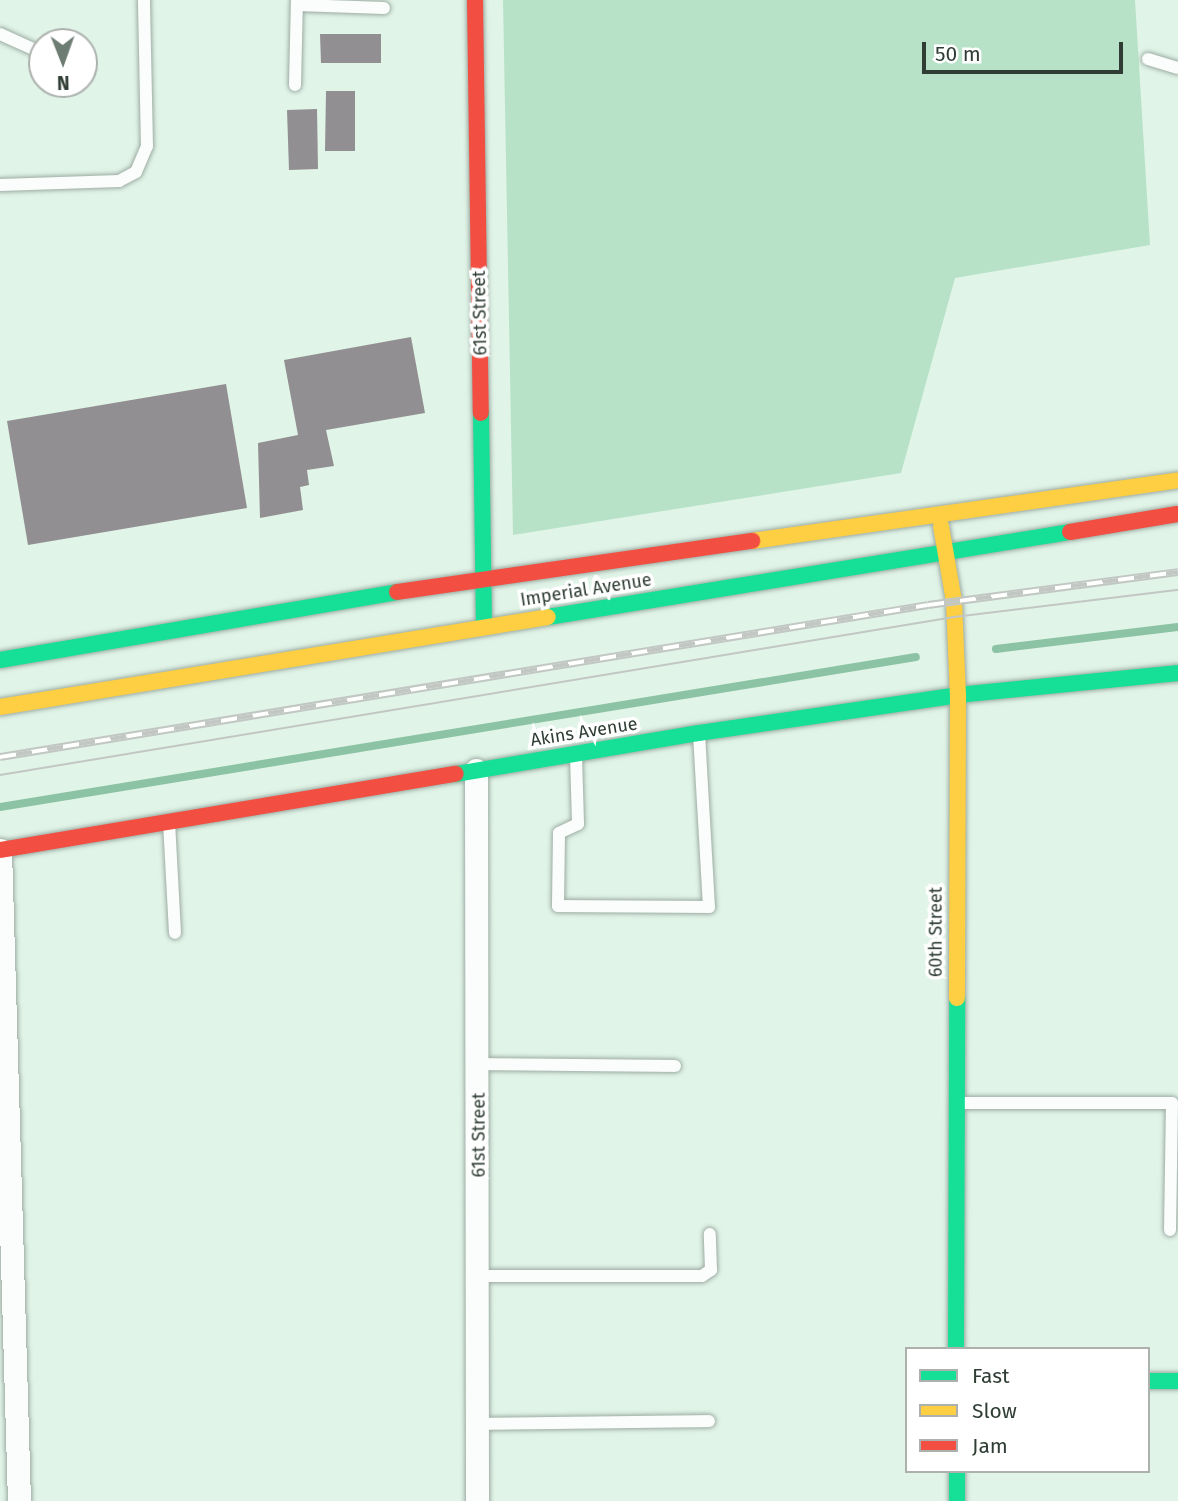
<!DOCTYPE html>
<html>
<head>
<meta charset="utf-8">
<style>
  body { margin:0 }
  #map { position:relative; width:1178px; height:1501px; overflow:hidden; background:#e1f4e8; font-family:"Fira Sans",sans-serif }
  div>[style] { position:absolute }
  [style*='--x'] { left:calc(var(--x)*1px); top:calc(var(--y)*1px); width:calc(var(--w)*1px); rotate:calc(var(--a)*1deg) }
  .green>* { inset:0; background:#b7e2c8 }
  .stream>* { height:8px; margin:-4px; padding:0 4px; transform-origin:4px; border-radius:4px; background:#8cc3a4 }
  .building>* { inset:0; background:#918f91 }
  .roads { filter:drop-shadow(0 0 2px #9daca3) drop-shadow(0 0 2px #9daca3) }
  .lane>* { height:12px; margin:-6px; padding:0 6px; transform-origin:6px; border-radius:6px; background:#fafdfc }
  .street>* { height:23px; margin:-11.5px; padding:0 11.5px; transform-origin:11.5px; border-radius:11.5px; background:#fafdfc }
  .fast>* { height:16px; margin:-8px; padding:0 8px; transform-origin:8px; border-radius:8px; background:#16e098 }
  .slow>* { height:16px; margin:-8px; padding:0 8px; transform-origin:8px; border-radius:8px; background:#ffcf43 }
  .jam>* { height:16px; margin:-8px; padding:0 8px; transform-origin:8px; border-radius:8px; background:#f24e42 }
  .tram>* { height:2px; margin:-1px; padding:0 1px; transform-origin:1px; border-radius:1px; background:#c2c7c4 }
  .rail>* { height:8px; margin-top:-4px; transform-origin:0; background:repeating-linear-gradient(90deg,#fff 0 16px,#c2c7c4 0 32px); box-sizing:border-box; border-block:2px solid #c2c7c4 }
  span { translate:-50% -50%; white-space:nowrap; text-align:center; line-height:1.15; -webkit-text-stroke:7px #fff; paint-order:stroke }
  .street-label { font-size:18px; color:#2f3d34 }
  .legend { position:absolute; left:905px; top:1347px; width:245px; height:126px; box-sizing:border-box; background:#fff; border:2px solid #acb1ae; margin:0; padding:9px 12px; list-style:none; font-size:21px; color:#2f3d34 }
  .legend li { display:flex; align-items:center; gap:14px; height:35px }
  .legend b { width:35px; border:2px solid #acb1ae }
  .north { position:absolute; left:28px; top:28px; width:70px; height:70px; box-sizing:border-box; background:#fff; border:2px solid #acb1ae; border-radius:50%; rotate:179deg; font-size:19px; font-weight:700; line-height:28px; text-align:center; color:#2f3d34 }
  .north::after { content:''; display:block; margin:auto; width:24px; height:32px; background:#6d7d73; clip-path:polygon(50% 0,100% 100%,50% 72%,0 100%) }
  .scale { position:absolute; left:922px; top:42px; width:201px; height:32px; box-sizing:border-box; border:4px solid #2f3d34; border-top:0; padding-left:9px; font-size:21px; line-height:24px; white-space:nowrap; color:#2f3d34; -webkit-text-stroke:5px #fff; paint-order:stroke }
</style>
</head>
<body>
<div id="map">
  <div class="green">
    <div style="clip-path:polygon(503px 0,1135px 0,1150px 245px,955px 278px,901px 473px,513px 535px)"></div>
  </div>
  <div class="stream">
    <div style="--x:996;--y:649;--w:183;--a:-6.9"></div>
    <div style="--x:0;--y:807;--w:928;--a:-9.3"></div>
  </div>
  <div class="building">
    <div style="clip-path:polygon(320px 34px,381px 34px,381px 63px,321px 63px)"></div>
    <div style="clip-path:polygon(326px 91px,355px 91px,355px 151px,325px 151px)"></div>
    <div style="clip-path:polygon(317px 109px,318px 169px,289px 170px,287px 110px)"></div>
    <div style="clip-path:polygon(411px 337px,425px 413px,326px 430px,334px 466px,307px 470px,309px 485px,300px 487px,303px 510px,260px 518px,258px 443px,298px 435px,284px 360px)"></div>
    <div style="clip-path:polygon(226px 384px,247px 508px,28px 545px,7px 421px)"></div>
  </div>
  <div class="roads">
    <div class="lane">
      <div style="--x:297;--y:5;--w:87;--a:2"></div>
      <div style="--x:0;--y:34;--w:46;--a:24.3"></div>
      <div style="--x:1148;--y:59;--w:31;--a:17"></div>
      <div style="--x:295;--y:85;--w:85;--a:-88.7"></div>
      <div style="--x:0;--y:185;--w:119;--a:-1.9"></div>
      <div style="--x:119;--y:181;--w:19;--a:-28"></div>
      <div style="--x:136;--y:172;--w:28;--a:-67"></div>
      <div style="--x:147;--y:146;--w:146;--a:-91.2"></div>
      <div style="--x:576;--y:756;--w:68;--a:88.3"></div>
      <div style="--x:578;--y:824;--w:21;--a:155"></div>
      <div style="--x:559;--y:833;--w:73;--a:90.8"></div>
      <div style="--x:558;--y:906;--w:151;--a:0.4"></div>
      <div style="--x:709;--y:907;--w:173;--a:-93.3"></div>
      <div style="--x:169;--y:822;--w:111;--a:86.9"></div>
      <div style="--x:479;--y:1064;--w:196;--a:0.6"></div>
      <div style="--x:959;--y:1103;--w:213;--a:0"></div>
      <div style="--x:1172;--y:1103;--w:127;--a:90.9"></div>
      <div style="--x:479;--y:1276;--w:223;--a:0"></div>
      <div style="--x:702;--y:1276;--w:11;--a:-34"></div>
      <div style="--x:711;--y:1270;--w:36;--a:-92"></div>
      <div style="--x:477;--y:1424;--w:232;--a:-0.7"></div>
    </div>
    <div class="street">
      <div style="--x:476;--y:770;--w:731;--a:89.92"></div>
      <div style="--x:0;--y:850;--w:651;--a:88.33"></div>
    </div>
    <div class="fast">
      <div style="--x:481;--y:413;--w:213;--a:89.2"></div>
      <div style="--x:548;--y:617;--w:529;--a:-9.25"></div>
      <div style="--x:0;--y:660;--w:403;--a:-9.7"></div>
      <div style="--x:456;--y:774;--w:246;--a:-9.6"></div>
      <div style="--x:699;--y:733;--w:262;--a:-8.3"></div>
      <div style="--x:958;--y:695;--w:221;--a:-5.7"></div>
      <div style="--x:956;--y:1349;--w:351;--a:-89.8"></div>
      <div style="--x:1148;--y:1381;--w:30;--a:0"></div>
      <div style="--x:957;--y:1471;--w:30;--a:90"></div>
    </div>
    <div class="slow">
      <div style="--x:941;--y:526;--w:76;--a:80.2"></div>
      <div style="--x:954;--y:601;--w:94;--a:87.6"></div>
      <div style="--x:958;--y:695;--w:303;--a:90.2"></div>
      <div style="--x:752;--y:541;--w:430;--a:-8.1"></div>
      <div style="--x:0;--y:707;--w:555;--a:-9.33"></div>
    </div>
    <div class="jam">
      <div style="--x:475;--y:0;--w:413;--a:89.2"></div>
      <div style="--x:1070;--y:532;--w:109;--a:-9.5"></div>
      <div style="--x:397;--y:592;--w:359;--a:-8.2"></div>
      <div style="--x:0;--y:850;--w:462;--a:-9.5"></div>
    </div>
  </div>
  <div class="tram">
    <div style="--x:0;--y:775;--w:967;--a:-9.4"></div>
    <div style="--x:954;--y:617;--w:226;--a:-6.9"></div>
  </div>
  <div class="rail">
    <div style="--x:0;--y:757;--w:940;--a:-9.3"></div>
    <div style="--x:928;--y:605;--w:252;--a:-7.5"></div>
  </div>
  <div class="street-label">
    <span style="left:480px;top:313px;rotate:-91deg">61st Street</span>
    <span style="left:586px;top:590px;rotate:-9deg">Imperial Avenue</span>
    <span style="left:584px;top:732px;rotate:-9deg">Akins Avenue</span>
    <span style="left:936px;top:932px;rotate:-90deg">60th Street</span>
    <span style="left:479px;top:1135px;rotate:-90deg">61st Street</span>
  </div>
  <ul class="legend">
  <li><b style="height:9px;background:#16e098"></b>Fast</li>
  <li><b style="height:9px;background:#ffcf43"></b>Slow</li>
  <li><b style="height:9px;background:#f24e42"></b>Jam</li>
  </ul>
  <div class="north">N</div>
  <div class="scale">50 m</div>
</div>
</body>
</html>
